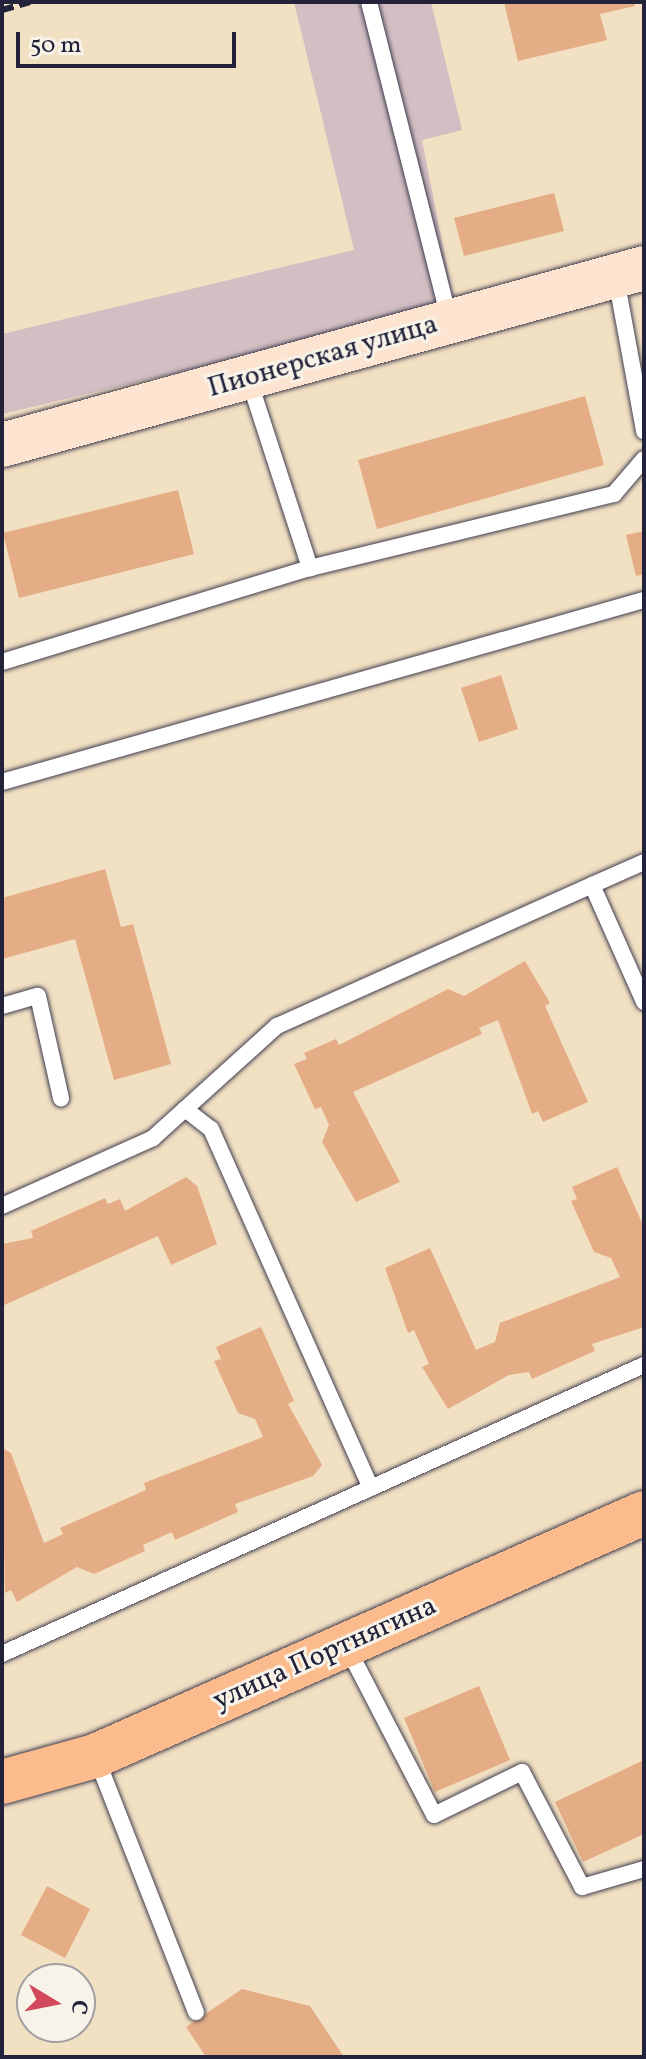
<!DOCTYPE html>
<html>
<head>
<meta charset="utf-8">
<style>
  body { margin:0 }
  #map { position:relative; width:646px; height:2059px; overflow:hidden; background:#f2e0c3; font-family:Vollkorn,serif }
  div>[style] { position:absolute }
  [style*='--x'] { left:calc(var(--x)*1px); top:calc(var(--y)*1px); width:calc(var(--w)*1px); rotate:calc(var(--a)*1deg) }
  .industrial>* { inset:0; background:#d2bec3 }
  .building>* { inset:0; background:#e5ad85 }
  .roads { filter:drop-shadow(0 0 2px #413e4f) drop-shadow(0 0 2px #413e4f) }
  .lane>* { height:16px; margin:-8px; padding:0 8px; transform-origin:8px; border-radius:8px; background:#fff }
  .secondary>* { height:44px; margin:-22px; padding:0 22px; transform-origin:22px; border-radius:22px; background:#fde4d1 }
  .primary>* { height:44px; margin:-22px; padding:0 22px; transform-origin:22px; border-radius:22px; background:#fbbb8d }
  .rail>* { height:6px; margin-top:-3px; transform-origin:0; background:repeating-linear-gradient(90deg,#22223b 0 12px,transparent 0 18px) }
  span { translate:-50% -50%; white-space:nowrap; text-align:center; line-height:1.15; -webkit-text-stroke:6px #f7f3e8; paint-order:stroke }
  .street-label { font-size:28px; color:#22223b }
  .frame { position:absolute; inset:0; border:4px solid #22223b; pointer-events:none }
  .north { position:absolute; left:16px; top:1963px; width:80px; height:80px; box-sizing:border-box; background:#f7f3e8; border:2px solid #a29fa3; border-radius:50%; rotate:100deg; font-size:22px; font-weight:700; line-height:32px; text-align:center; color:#22223b }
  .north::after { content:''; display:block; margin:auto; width:28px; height:36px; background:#d1495b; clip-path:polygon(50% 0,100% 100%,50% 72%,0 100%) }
  .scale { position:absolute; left:16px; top:32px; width:220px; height:36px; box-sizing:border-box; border:4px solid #22223b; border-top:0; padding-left:10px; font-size:24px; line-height:28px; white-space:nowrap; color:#22223b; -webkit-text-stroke:6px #f7f3e8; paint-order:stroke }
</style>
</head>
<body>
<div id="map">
  <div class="industrial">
    <div style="clip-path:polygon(294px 2px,431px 2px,462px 130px,422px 140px,455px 307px,2px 414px,2px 334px,354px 250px)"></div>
  </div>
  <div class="building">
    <div style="clip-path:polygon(504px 2px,634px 2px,635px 6px,600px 14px,607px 40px,518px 61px)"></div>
    <div style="clip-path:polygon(554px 193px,564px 231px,464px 256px,454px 218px)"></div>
    <div style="clip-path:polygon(585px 396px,604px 465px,377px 529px,358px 460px)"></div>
    <div style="clip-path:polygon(178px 490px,194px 554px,19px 598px,3px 533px)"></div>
    <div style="clip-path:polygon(644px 531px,644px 574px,636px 576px,626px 535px)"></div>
    <div style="clip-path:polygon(501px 675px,518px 729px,479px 742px,461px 688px)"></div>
    <div style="clip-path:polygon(105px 869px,121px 927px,133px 924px,171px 1064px,114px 1080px,75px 939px,2px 959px,2px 898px)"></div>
    <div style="clip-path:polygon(525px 961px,550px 1003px,545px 1006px,588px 1102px,543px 1122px,538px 1111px,532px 1114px,498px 1020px,479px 1028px,482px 1034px,353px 1092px,400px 1182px,356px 1202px,322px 1142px,329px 1125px,321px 1107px,315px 1109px,294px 1064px,307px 1059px,304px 1053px,336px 1039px,339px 1045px,448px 989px,464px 996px)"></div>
    <div style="clip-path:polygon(617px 1167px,644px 1227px,644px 1327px,592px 1344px,595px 1351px,532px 1379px,529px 1372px,509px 1375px,448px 1409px,422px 1367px,429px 1364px,414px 1330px,408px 1333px,385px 1268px,430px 1248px,476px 1350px,495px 1342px,500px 1323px,620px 1277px,611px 1258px,594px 1252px,571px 1201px,577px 1199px,572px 1187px)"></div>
    <div style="clip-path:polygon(186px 1177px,197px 1186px,217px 1244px,171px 1265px,158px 1236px,2px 1306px,2px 1244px,33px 1238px,31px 1231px,105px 1198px,108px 1204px,120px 1199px,125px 1211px)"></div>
    <div style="clip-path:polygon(261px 1327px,294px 1401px,288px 1404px,322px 1465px,313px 1476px,235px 1504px,238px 1512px,175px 1540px,172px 1532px,143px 1545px,145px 1551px,94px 1574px,77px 1567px,17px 1602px,11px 1590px,5px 1593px,2px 1448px,11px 1453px,44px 1543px,63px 1534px,60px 1528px,146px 1490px,144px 1483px,263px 1437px,255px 1419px,238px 1413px,214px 1361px,221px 1359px,216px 1347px)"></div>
    <div style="clip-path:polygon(479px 1686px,510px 1760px,435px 1792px,404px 1718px)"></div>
    <div style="clip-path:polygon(644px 1760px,644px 1834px,583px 1862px,555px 1802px)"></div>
    <div style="clip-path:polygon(47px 1886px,90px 1909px,65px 1958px,21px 1935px)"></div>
    <div style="clip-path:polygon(242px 1989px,310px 2006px,344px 2057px,206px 2057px,186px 2027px)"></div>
  </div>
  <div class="roads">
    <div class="lane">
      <div style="--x:369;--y:2;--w:327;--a:75.8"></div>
      <div style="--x:616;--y:278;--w:156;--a:79.6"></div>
      <div style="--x:249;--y:380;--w:198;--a:72"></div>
      <div style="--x:2;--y:662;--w:322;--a:-17"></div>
      <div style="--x:310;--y:568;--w:313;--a:-13.7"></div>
      <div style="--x:614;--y:494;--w:46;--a:-49.4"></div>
      <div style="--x:2;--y:782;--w:667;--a:-15.83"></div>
      <div style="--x:644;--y:862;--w:57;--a:156.1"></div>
      <div style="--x:592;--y:885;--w:128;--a:66"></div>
      <div style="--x:2;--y:1006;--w:37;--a:-16"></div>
      <div style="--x:38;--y:996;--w:105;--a:77.3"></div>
      <div style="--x:185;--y:1109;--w:33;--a:38"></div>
      <div style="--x:211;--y:1129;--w:393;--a:66"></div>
      <div style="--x:2;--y:1206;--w:166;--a:-24.2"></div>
      <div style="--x:153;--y:1138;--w:167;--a:-42.1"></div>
      <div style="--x:277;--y:1026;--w:345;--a:-24.1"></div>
      <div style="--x:347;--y:1647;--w:189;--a:62.6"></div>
      <div style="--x:434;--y:1815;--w:98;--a:-26"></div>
      <div style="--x:522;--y:1772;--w:130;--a:62.4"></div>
      <div style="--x:582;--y:1887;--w:65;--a:-16.2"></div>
      <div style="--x:2;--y:1654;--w:704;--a:-24.24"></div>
      <div style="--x:96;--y:1757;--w:274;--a:68.6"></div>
    </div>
    <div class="secondary">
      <div style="--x:2;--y:445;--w:666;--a:-15.41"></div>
    </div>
    <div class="primary">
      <div style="--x:2;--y:1782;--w:97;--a:-15.6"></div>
      <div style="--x:95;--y:1756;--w:600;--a:-23.88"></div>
    </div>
  </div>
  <div class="rail">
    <div style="--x:2;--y:10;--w:29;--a:-16"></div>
  </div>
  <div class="street-label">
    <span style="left:323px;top:357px;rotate:-16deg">Пионерская улица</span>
    <span style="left:325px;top:1654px;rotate:-24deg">улица Портнягина</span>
  </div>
  <div class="frame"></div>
  <div class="north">С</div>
  <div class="scale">50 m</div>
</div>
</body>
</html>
